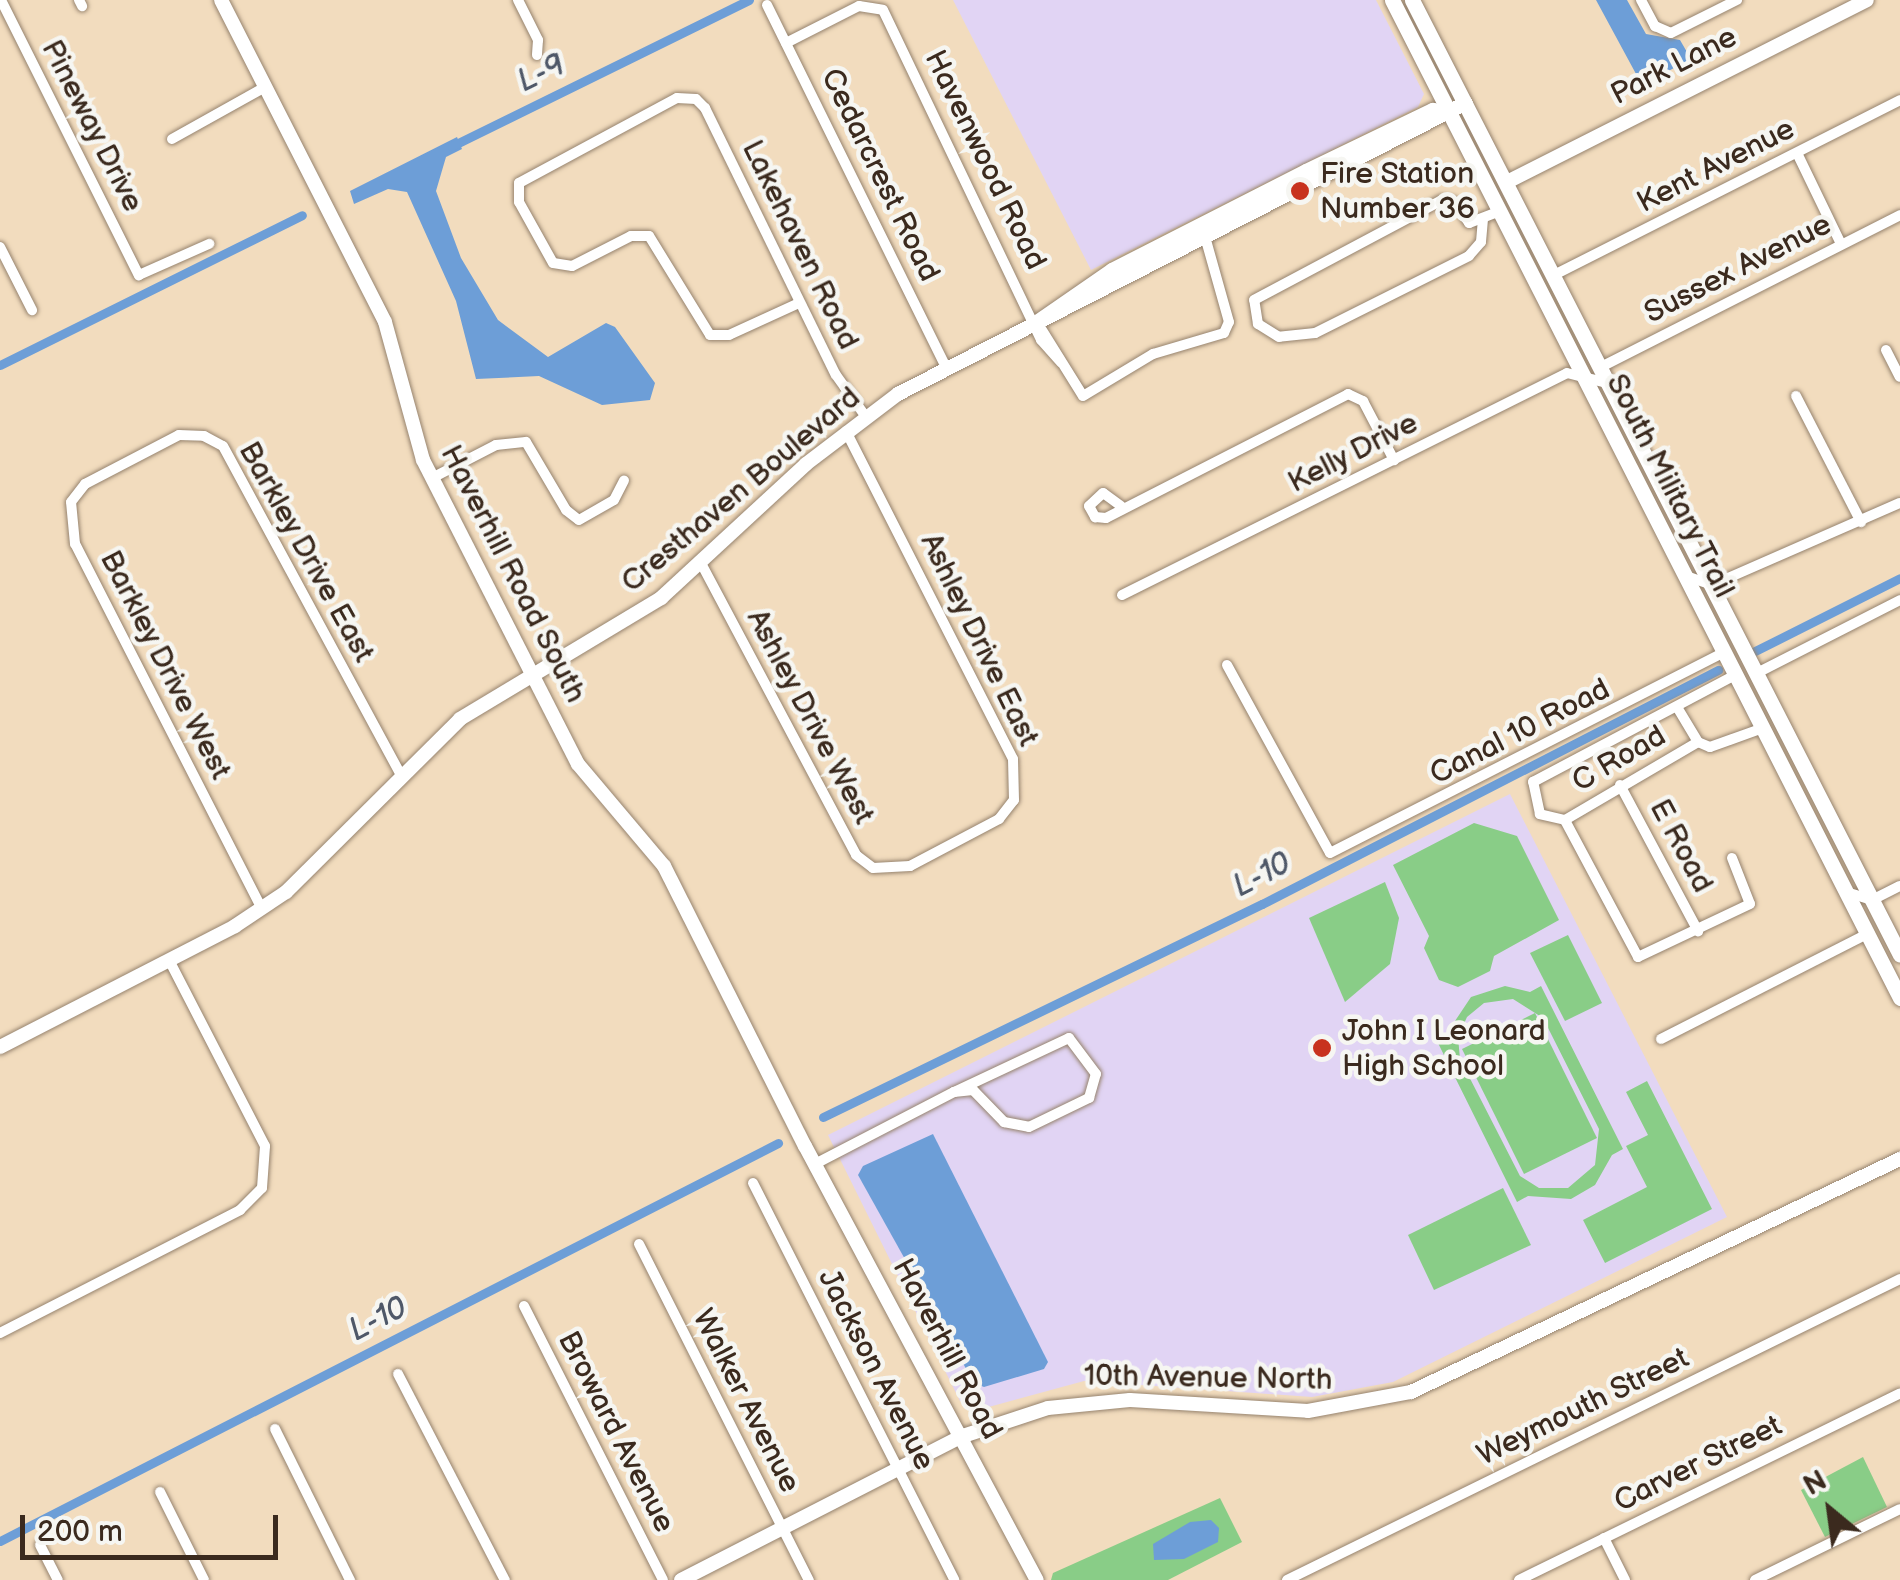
<!DOCTYPE html>
<html>
<head>
<meta charset="utf-8">
<style>
  body { margin:0 }
  #map { position:relative; width:1900px; height:1580px; overflow:hidden; background:#f2dcbe; font-family:"Balsamiq Sans",sans-serif }
  div>[style] { position:absolute }
  [style*='--x'] { left:calc(var(--x)*1px); top:calc(var(--y)*1px); width:calc(var(--w)*1px); rotate:calc(var(--a)*1deg) }
  .built>* { inset:0; background:#e1d4f4 }
  .green>* { inset:0; background:#89cd87 }
  .water>* { inset:0; background:#6d9ed7 }
  .canal>* { height:9px; margin:-4.5px; padding:0 4.5px; transform-origin:4.5px; border-radius:4.5px; background:#6d9ed7 }
  .roads { filter:drop-shadow(0 0 2px #96836e) drop-shadow(0 0 2px #96836e) }
  .street>* { height:10px; margin:-5px; padding:0 5px; transform-origin:5px; border-radius:5px; background:#fff }
  .secondary>* { height:14px; margin:-7px; padding:0 7px; transform-origin:7px; border-radius:7px; background:#fff }
  .primary>* { height:15px; margin:-7.5px; padding:0 7.5px; transform-origin:7.5px; border-radius:7.5px; background:#fff }
  .dots>* { width:28px; height:28px; translate:-50% -50%; box-sizing:border-box; border:5px solid #f6f6f2; border-radius:50% }
  span { translate:-50% -50%; white-space:nowrap; text-align:center; line-height:1.15; -webkit-text-stroke:9px #f6f6f2; paint-order:stroke }
  .street-label { font-size:30px; color:#3b2a1e }
  .poi-label { font-size:30px; color:#3b2a1e }
  .left { translate:0 -50%; text-align:left }
  .water-label { font-size:32px; color:#4f5868; font-style:italic }
  .north { position:absolute; left:1780px; top:1460px; width:100px; height:100px; -webkit-text-stroke:8px #f6f6f2; paint-order:stroke; rotate:331deg; font-size:28px; font-weight:700; line-height:40px; text-align:center; color:#3b2a1e }
  .north::after { content:''; display:block; margin:auto; width:35px; height:45px; background:#3b2a1e; clip-path:polygon(50% 0,100% 100%,50% 72%,0 100%) }
  .scale { position:absolute; left:20px; top:1515px; width:258px; height:45px; box-sizing:border-box; border:5px solid #3b2a1e; border-top:0; padding-left:12px; font-size:30px; line-height:35px; white-space:nowrap; color:#3b2a1e; -webkit-text-stroke:8px #f6f6f2; paint-order:stroke }
</style>
</head>
<body>
<div id="map">
  <div class="built">
    <div style="clip-path:polygon(953px 0,1376px 0,1424px 94px,1418px 107px,1091px 270px)"></div>
    <div style="clip-path:polygon(1510px 794px,1727px 1217px,1393px 1382px,1312px 1397px,1084px 1381px,985px 1408px,960px 1401px,828px 1135px)"></div>
  </div>
  <div class="green">
    <div style="clip-path:polygon(1474px 823px,1517px 836px,1559px 920px,1494px 956px,1490px 971px,1458px 987px,1439px 980px,1424px 948px,1429px 936px,1393px 865px)"></div>
    <div style="clip-path:polygon(1385px 882px,1399px 918px,1390px 964px,1345px 1002px,1309px 918px)"></div>
    <div style="clip-path:polygon(1568px 935px,1602px 1003px,1565px 1021px,1530px 953px)"></div>
    <div style="clip-path:polygon(evenodd,1505px 986px,1530px 992px,1541px 986px,1623px 1149px,1612px 1155px,1595px 1185px,1571px 1199px,1528px 1196px,1517px 1202px,1436px 1039px,1447px 1033px,1471px 997px,1505px 986px,1513px 999px,1543px 1018px,1599px 1129px,1595px 1165px,1568px 1188px,1539px 1188px,1520px 1176px,1460px 1059px,1458px 1037px,1467px 1017px,1484px 1003px,1513px 999px)"></div>
    <div style="clip-path:polygon(1535px 1013px,1597px 1138px,1524px 1174px,1462px 1049px)"></div>
    <div style="clip-path:polygon(1647px 1081px,1712px 1209px,1605px 1263px,1583px 1220px,1647px 1187px,1626px 1146px,1648px 1135px,1626px 1092px)"></div>
    <div style="clip-path:polygon(1503px 1188px,1531px 1245px,1434px 1290px,1408px 1235px)"></div>
    <div style="clip-path:polygon(1863px 1457px,1887px 1507px,1825px 1537px,1801px 1490px)"></div>
    <div style="clip-path:polygon(1220px 1498px,1242px 1542px,1168px 1580px,1051px 1580px,1053px 1573px)"></div>
  </div>
  <div class="water">
    <div style="clip-path:polygon(1596px 0,1627px 0,1646px 34px,1680px 40px,1691px 59px,1642px 85px)"></div>
    <div style="clip-path:polygon(457px 137px,462px 149px,446px 157px,436px 191px,461px 258px,498px 320px,548px 357px,606px 323px,615px 327px,655px 383px,650px 400px,602px 405px,539px 376px,476px 379px,456px 301px,407px 192px,388px 189px,354px 204px,350px 191px)"></div>
    <div style="clip-path:polygon(933px 1134px,1048px 1362px,1044px 1369px,984px 1387px,974px 1383px,858px 1175px,863px 1166px)"></div>
    <div style="clip-path:polygon(1211px 1520px,1219px 1528px,1218px 1542px,1184px 1559px,1154px 1560px,1153px 1544px,1190px 1522px)"></div>
  </div>
  <div class="canal">
    <div style="--x:452;--y:146;--w:331;--a:-26.2"></div>
    <div style="--x:0;--y:365;--w:337;--a:-26.4"></div>
    <div style="--x:1755;--y:651;--w:162;--a:-26.7"></div>
    <div style="--x:823;--y:1117;--w:488;--a:-25.9"></div>
    <div style="--x:1262;--y:904;--w:513;--a:-27.16"></div>
    <div style="--x:0;--y:1541;--w:874;--a:-27.09"></div>
  </div>
  <div class="roads">
    <div class="street">
      <div style="--x:1;--y:0;--w:308;--a:63.4"></div>
      <div style="--x:139;--y:275;--w:77;--a:-23.9"></div>
      <div style="--x:79;--y:0;--w:7;--a:63"></div>
      <div style="--x:518;--y:0;--w:45;--a:63.4"></div>
      <div style="--x:538;--y:40;--w:15;--a:94"></div>
      <div style="--x:1641;--y:0;--w:30;--a:62"></div>
      <div style="--x:1655;--y:26;--w:17;--a:24"></div>
      <div style="--x:1671;--y:33;--w:74;--a:-26.6"></div>
      <div style="--x:767;--y:5;--w:404;--a:63.7"></div>
      <div style="--x:786;--y:43;--w:82;--a:-26.9"></div>
      <div style="--x:859;--y:6;--w:24;--a:9"></div>
      <div style="--x:883;--y:10;--w:366;--a:64.4"></div>
      <div style="--x:1041;--y:340;--w:30;--a:48"></div>
      <div style="--x:172;--y:139;--w:107;--a:-29.2"></div>
      <div style="--x:1797;--y:153;--w:101;--a:64.2"></div>
      <div style="--x:1483;--y:219;--w:23;--a:95"></div>
      <div style="--x:1481;--y:242;--w:18;--a:131"></div>
      <div style="--x:1469;--y:256;--w:172;--a:153.4"></div>
      <div style="--x:1315;--y:333;--w:36;--a:174"></div>
      <div style="--x:1279;--y:337;--w:25;--a:-148"></div>
      <div style="--x:1258;--y:324;--w:24;--a:-99"></div>
      <div style="--x:1254;--y:300;--w:213;--a:-28"></div>
      <div style="--x:1442;--y:200;--w:12;--a:9"></div>
      <div style="--x:1454;--y:202;--w:26;--a:54"></div>
      <div style="--x:1469;--y:223;--w:33;--a:-21"></div>
      <div style="--x:0;--y:247;--w:71;--a:63.1"></div>
      <div style="--x:1554;--y:275;--w:388;--a:-26.8"></div>
      <div style="--x:799;--y:303;--w:77;--a:155.4"></div>
      <div style="--x:729;--y:335;--w:19;--a:180"></div>
      <div style="--x:710;--y:335;--w:116;--a:-121.6"></div>
      <div style="--x:649;--y:236;--w:18;--a:180"></div>
      <div style="--x:631;--y:236;--w:66;--a:153"></div>
      <div style="--x:572;--y:266;--w:19;--a:-171"></div>
      <div style="--x:553;--y:263;--w:70;--a:-119.1"></div>
      <div style="--x:519;--y:202;--w:19;--a:-90"></div>
      <div style="--x:519;--y:183;--w:179;--a:-28.3"></div>
      <div style="--x:677;--y:98;--w:19;--a:3"></div>
      <div style="--x:696;--y:99;--w:13;--a:45"></div>
      <div style="--x:705;--y:108;--w:297;--a:63.9"></div>
      <div style="--x:836;--y:375;--w:52;--a:54.5"></div>
      <div style="--x:1040;--y:327;--w:81;--a:58.1"></div>
      <div style="--x:1083;--y:396;--w:82;--a:-31"></div>
      <div style="--x:1153;--y:354;--w:74;--a:-16.5"></div>
      <div style="--x:1224;--y:333;--w:12;--a:-66"></div>
      <div style="--x:1229;--y:322;--w:85;--a:-105.7"></div>
      <div style="--x:1886;--y:350;--w:30;--a:63"></div>
      <div style="--x:1599;--y:368;--w:338;--a:-26.9"></div>
      <div style="--x:1796;--y:396;--w:142;--a:62.7"></div>
      <div style="--x:432;--y:478;--w:72;--a:-27.3"></div>
      <div style="--x:496;--y:445;--w:30;--a:-6"></div>
      <div style="--x:526;--y:442;--w:79;--a:59.5"></div>
      <div style="--x:566;--y:510;--w:16;--a:38"></div>
      <div style="--x:579;--y:520;--w:40;--a:-29.7"></div>
      <div style="--x:614;--y:500;--w:22;--a:-63"></div>
      <div style="--x:1121;--y:506;--w:22;--a:-144"></div>
      <div style="--x:1103;--y:493;--w:19;--a:137"></div>
      <div style="--x:1089;--y:506;--w:13;--a:61"></div>
      <div style="--x:1095;--y:517;--w:11;--a:5"></div>
      <div style="--x:1106;--y:518;--w:272;--a:-27.1"></div>
      <div style="--x:1348;--y:394;--w:17;--a:25"></div>
      <div style="--x:1363;--y:401;--w:67;--a:62.3"></div>
      <div style="--x:702;--y:565;--w:328;--a:62"></div>
      <div style="--x:856;--y:855;--w:21;--a:37"></div>
      <div style="--x:873;--y:868;--w:37;--a:-3"></div>
      <div style="--x:910;--y:866;--w:101;--a:-27.8"></div>
      <div style="--x:999;--y:819;--w:24;--a:-52"></div>
      <div style="--x:1014;--y:800;--w:41;--a:-91.4"></div>
      <div style="--x:1013;--y:759;--w:368;--a:-117"></div>
      <div style="--x:1686;--y:576;--w:28;--a:19"></div>
      <div style="--x:1712;--y:585;--w:205;--a:-23.6"></div>
      <div style="--x:1122;--y:595;--w:497;--a:-26.5"></div>
      <div style="--x:1567;--y:373;--w:41;--a:14"></div>
      <div style="--x:1227;--y:665;--w:214;--a:61.3"></div>
      <div style="--x:1330;--y:853;--w:442;--a:-27"></div>
      <div style="--x:1757;--y:673;--w:161;--a:-27"></div>
      <div style="--x:1677;--y:707;--w:41;--a:59"></div>
      <div style="--x:1698;--y:742;--w:13;--a:23"></div>
      <div style="--x:1710;--y:747;--w:56;--a:-19.7"></div>
      <div style="--x:1620;--y:785;--w:166;--a:61.9"></div>
      <div style="--x:1565;--y:820;--w:154;--a:-30.4"></div>
      <div style="--x:1732;--y:858;--w:49;--a:68.6"></div>
      <div style="--x:1750;--y:904;--w:124;--a:154.7"></div>
      <div style="--x:1638;--y:957;--w:155;--a:-118.1"></div>
      <div style="--x:1565;--y:820;--w:26;--a:-167"></div>
      <div style="--x:1540;--y:814;--w:33;--a:-102"></div>
      <div style="--x:1533;--y:782;--w:229;--a:-27.9"></div>
      <div style="--x:1846;--y:892;--w:27;--a:17"></div>
      <div style="--x:1872;--y:900;--w:31;--a:-27"></div>
      <div style="--x:262;--y:909;--w:410;--a:-117.1"></div>
      <div style="--x:75;--y:544;--w:42;--a:-95.4"></div>
      <div style="--x:71;--y:502;--w:23;--a:-52"></div>
      <div style="--x:85;--y:484;--w:106;--a:-27.5"></div>
      <div style="--x:179;--y:435;--w:25;--a:2"></div>
      <div style="--x:204;--y:436;--w:21;--a:28"></div>
      <div style="--x:223;--y:446;--w:372;--a:61.6"></div>
      <div style="--x:1661;--y:1039;--w:231;--a:-27"></div>
      <div style="--x:815;--y:1164;--w:157;--a:-27.4"></div>
      <div style="--x:954;--y:1092;--w:19;--a:-6"></div>
      <div style="--x:973;--y:1090;--w:45;--a:45.9"></div>
      <div style="--x:1004;--y:1122;--w:25;--a:11"></div>
      <div style="--x:1029;--y:1127;--w:67;--a:-25.8"></div>
      <div style="--x:1089;--y:1098;--w:25;--a:-74"></div>
      <div style="--x:1096;--y:1074;--w:45;--a:-126.9"></div>
      <div style="--x:1069;--y:1038;--w:127;--a:154.8"></div>
      <div style="--x:753;--y:1183;--w:445;--a:63.1"></div>
      <div style="--x:639;--y:1244;--w:377;--a:63.2"></div>
      <div style="--x:524;--y:1306;--w:307;--a:63.1"></div>
      <div style="--x:0;--y:1333;--w:270;--a:-27.1"></div>
      <div style="--x:240;--y:1210;--w:31;--a:-45"></div>
      <div style="--x:262;--y:1188;--w:42;--a:-85.9"></div>
      <div style="--x:265;--y:1146;--w:209;--a:-117.3"></div>
      <div style="--x:398;--y:1374;--w:232;--a:62.6"></div>
      <div style="--x:275;--y:1429;--w:169;--a:63.6"></div>
      <div style="--x:160;--y:1492;--w:98;--a:63.4"></div>
      <div style="--x:1604;--y:1538;--w:47;--a:63.4"></div>
      <div style="--x:40;--y:1545;--w:39;--a:63"></div>
      <div style="--x:1287;--y:1580;--w:683;--a:-26.15"></div>
      <div style="--x:1519;--y:1580;--w:424;--a:-26.1"></div>
      <div style="--x:1755;--y:1580;--w:161;--a:-26.1"></div>
    </div>
    <div class="secondary">
      <div style="--x:221;--y:0;--w:361;--a:63"></div>
      <div style="--x:385;--y:322;--w:143;--a:74.6"></div>
      <div style="--x:423;--y:460;--w:341;--a:63"></div>
      <div style="--x:578;--y:764;--w:133;--a:49.9"></div>
      <div style="--x:664;--y:866;--w:313;--a:63.3"></div>
      <div style="--x:805;--y:1146;--w:492;--a:61.9"></div>
      <div style="--x:1507;--y:182;--w:403;--a:-26.8"></div>
      <div style="--x:1037;--y:322;--w:91;--a:-34.7"></div>
      <div style="--x:1112;--y:270;--w:218;--a:-27"></div>
      <div style="--x:1306;--y:171;--w:141;--a:-25.7"></div>
      <div style="--x:1433;--y:110;--w:17;--a:10"></div>
      <div style="--x:0;--y:1047;--w:264;--a:-27.2"></div>
      <div style="--x:235;--y:926;--w:61;--a:-33.7"></div>
      <div style="--x:286;--y:892;--w:245;--a:-44.8"></div>
      <div style="--x:460;--y:719;--w:235;--a:-31"></div>
      <div style="--x:661;--y:598;--w:197;--a:-42.7"></div>
      <div style="--x:806;--y:464;--w:116;--a:-37.3"></div>
      <div style="--x:898;--y:394;--w:638;--a:-27.13"></div>
      <div style="--x:681;--y:1580;--w:317;--a:-27.1"></div>
      <div style="--x:963;--y:1436;--w:89;--a:-18.2"></div>
      <div style="--x:1048;--y:1408;--w:82;--a:-5.6"></div>
      <div style="--x:1130;--y:1400;--w:178;--a:3.5"></div>
      <div style="--x:1308;--y:1411;--w:105;--a:-10.5"></div>
      <div style="--x:1411;--y:1392;--w:542;--a:-25.48"></div>
    </div>
    <div class="primary">
      <div style="--x:1392;--y:0;--w:1120;--a:63.02"></div>
      <div style="--x:1412;--y:0;--w:1072;--a:62.93"></div>
    </div>
  </div>
  <div class="dots">
    <div style="left:1300px;top:191px;background:#c8321e"></div>
    <div style="left:1322px;top:1048px;background:#c8321e"></div>
  </div>
  <div class="street-label">
    <span style="left:1674px;top:66px;rotate:-27deg">Park Lane</span>
    <span style="left:92px;top:126px;rotate:63deg">Pineway Drive</span>
    <span style="left:985px;top:160px;rotate:64deg">Havenwood Road</span>
    <span style="left:1716px;top:166px;rotate:-27deg">Kent Avenue</span>
    <span style="left:880px;top:175px;rotate:64deg">Cedarcrest Road</span>
    <span style="left:800px;top:245px;rotate:64deg">Lakehaven Road</span>
    <span style="left:1738px;top:269px;rotate:-27deg">Sussex Avenue</span>
    <span style="left:1353px;top:453px;rotate:-27deg">Kelly Drive</span>
    <span style="left:1670px;top:486px;rotate:63deg">South Military Trail</span>
    <span style="left:741px;top:490px;rotate:-40deg">Cresthaven Boulevard</span>
    <span style="left:306px;top:552px;rotate:61deg">Barkley Drive East</span>
    <span style="left:513px;top:574px;rotate:63deg">Haverhill Road South</span>
    <span style="left:979px;top:640px;rotate:64deg">Ashley Drive East</span>
    <span style="left:165px;top:665px;rotate:63deg">Barkley Drive West</span>
    <span style="left:810px;top:717px;rotate:62deg">Ashley Drive West</span>
    <span style="left:1520px;top:732px;rotate:-27deg">Canal 10 Road</span>
    <span style="left:1619px;top:759px;rotate:-30deg">C Road</span>
    <span style="left:1681px;top:846px;rotate:62deg">E Road</span>
    <span style="left:947px;top:1349px;rotate:62deg">Haverhill Road</span>
    <span style="left:876px;top:1370px;rotate:63deg">Jackson Avenue</span>
    <span style="left:1208px;top:1378px;rotate:1deg">10th Avenue North</span>
    <span style="left:746px;top:1401px;rotate:63deg">Walker Avenue</span>
    <span style="left:1583px;top:1407px;rotate:-26deg">Weymouth Street</span>
    <span style="left:616px;top:1432px;rotate:63deg">Broward Avenue</span>
    <span style="left:1698px;top:1464px;rotate:-26deg">Carver Street</span>
  </div>
  <div class="poi-label">
    <span class="left" style="left:1320px;top:191px">Fire Station<br>Number 36</span>
    <span class="left" style="left:1342px;top:1048px">John I Leonard<br>High School</span>
  </div>
  <div class="water-label">
    <span style="left:541px;top:74px;rotate:-26deg">L-9</span>
    <span style="left:1262px;top:876px;rotate:-27deg">L-10</span>
    <span style="left:378px;top:1320px;rotate:-27deg">L-10</span>
  </div>
  <div class="north">N</div>
  <div class="scale">200 m</div>
</div>
</body>
</html>
